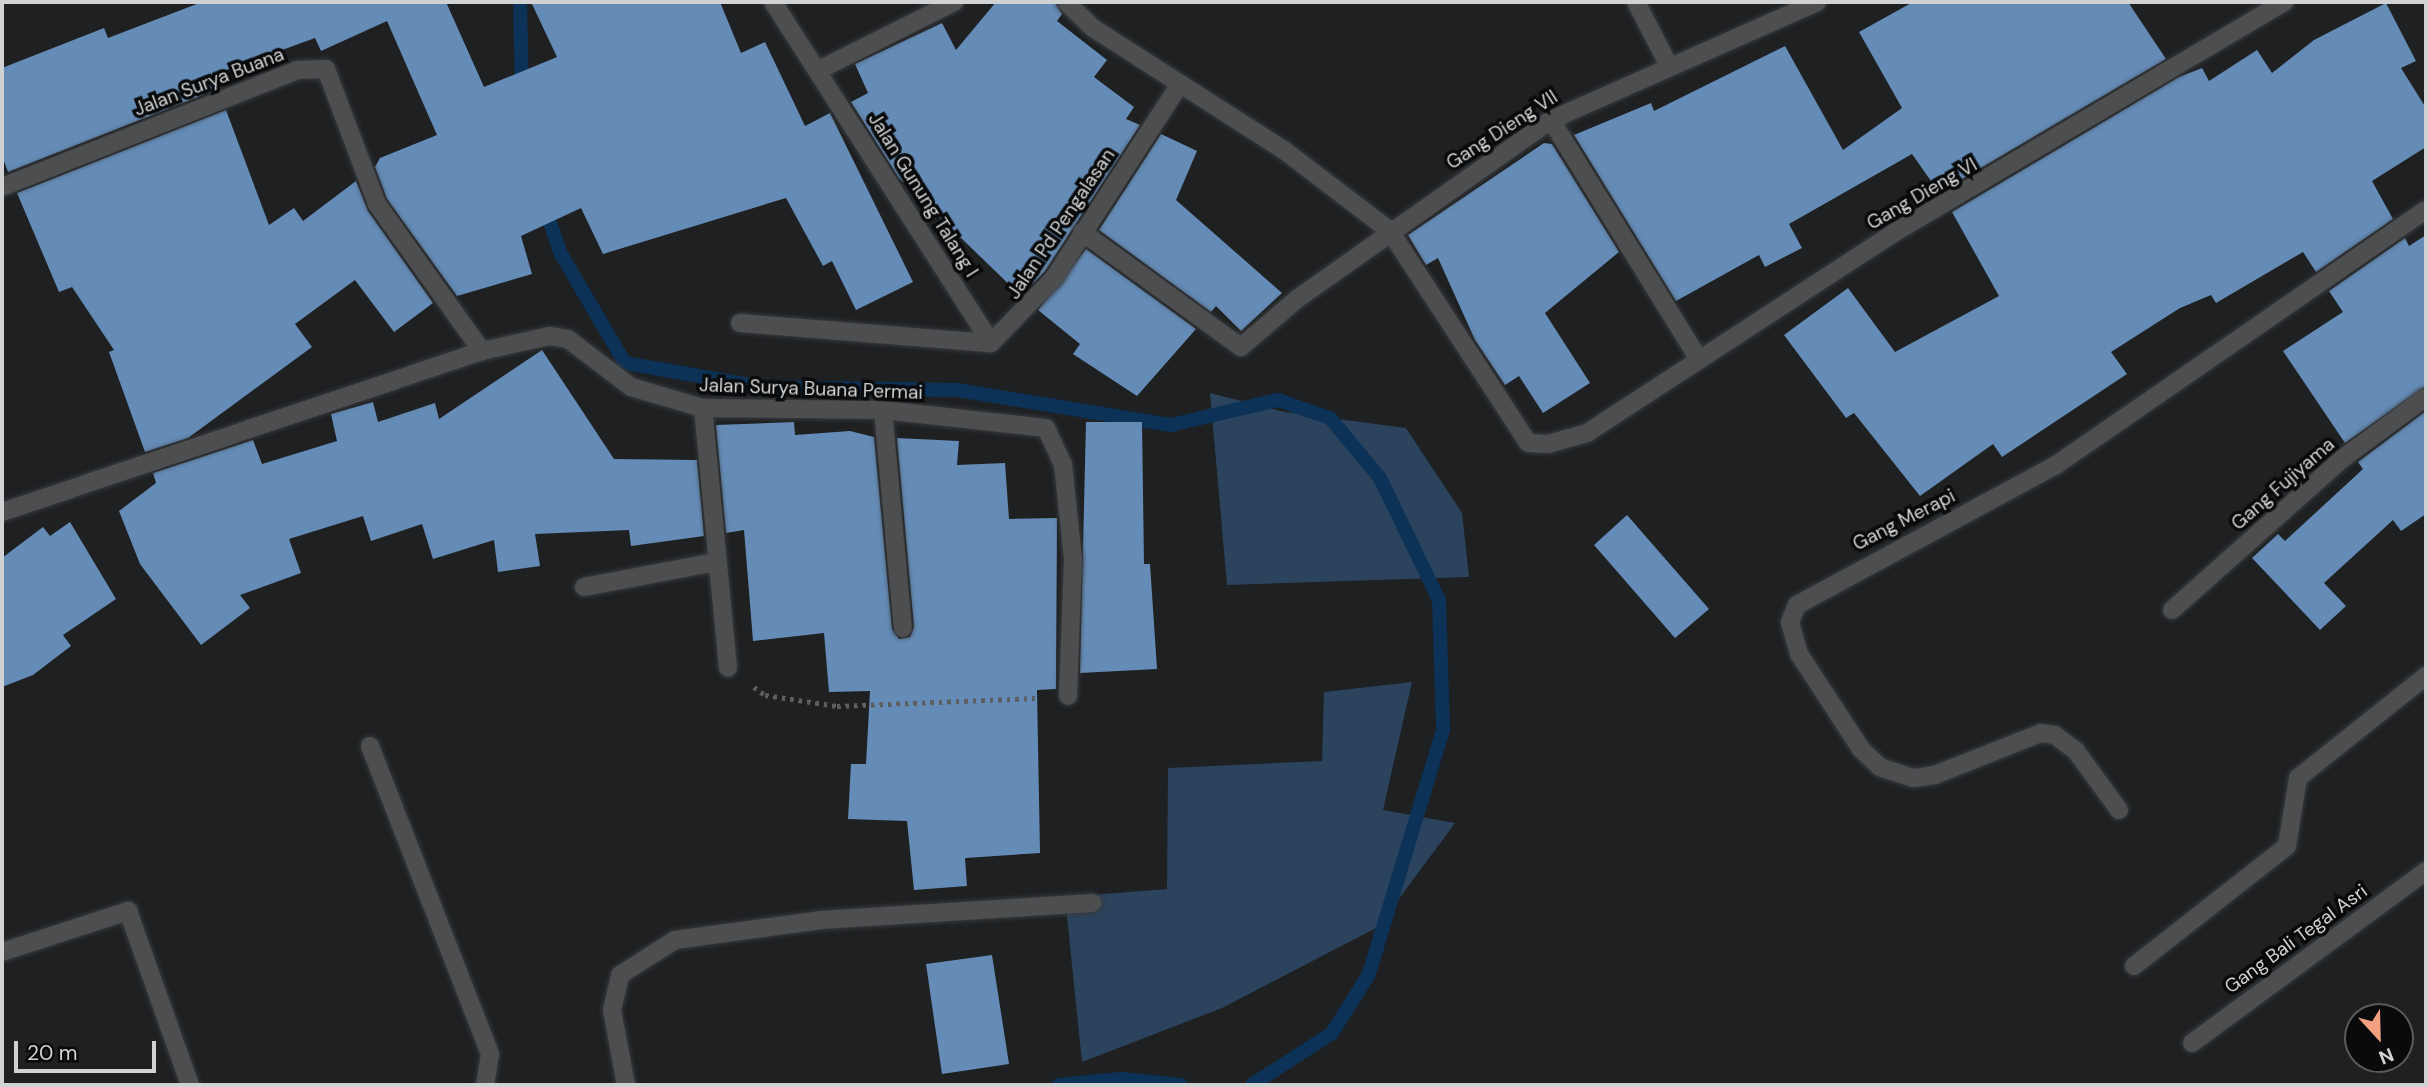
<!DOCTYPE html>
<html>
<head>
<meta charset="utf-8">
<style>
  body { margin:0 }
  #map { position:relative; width:2428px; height:1087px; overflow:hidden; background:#1e2022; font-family:"DM Sans",sans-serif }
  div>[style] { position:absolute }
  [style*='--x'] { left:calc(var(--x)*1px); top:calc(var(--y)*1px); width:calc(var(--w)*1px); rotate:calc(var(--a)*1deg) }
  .green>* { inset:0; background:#2b435d }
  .stream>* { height:14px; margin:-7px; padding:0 7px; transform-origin:7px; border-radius:7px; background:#0c3257 }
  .building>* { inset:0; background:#658cb7 }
  .path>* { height:4.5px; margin-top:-2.25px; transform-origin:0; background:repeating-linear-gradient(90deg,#5c5e60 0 3.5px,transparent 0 8.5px) }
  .roads { filter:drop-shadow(0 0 2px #383a3c) drop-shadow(0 0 2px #383a3c) }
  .service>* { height:18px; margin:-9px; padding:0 9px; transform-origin:9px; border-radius:9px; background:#4c4e50 }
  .minor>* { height:18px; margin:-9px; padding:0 9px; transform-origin:9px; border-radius:9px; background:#4c4e50 }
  span { translate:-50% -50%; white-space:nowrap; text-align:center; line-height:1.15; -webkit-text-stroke:7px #090a0b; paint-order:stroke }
  .street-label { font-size:19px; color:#d0d2d3 }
  .frame { position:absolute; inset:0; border:4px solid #d0d2d3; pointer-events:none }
  .north { position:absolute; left:2344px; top:1003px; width:70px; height:70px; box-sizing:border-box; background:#090a0b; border:2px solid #595a5b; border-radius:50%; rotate:158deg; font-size:19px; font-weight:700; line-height:28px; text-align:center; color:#d0d2d3 }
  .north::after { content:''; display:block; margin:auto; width:24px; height:32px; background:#f2a081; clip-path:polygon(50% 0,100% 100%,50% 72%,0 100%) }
  .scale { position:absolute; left:14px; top:1041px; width:142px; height:32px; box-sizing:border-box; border:4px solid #d0d2d3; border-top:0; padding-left:9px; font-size:21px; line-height:24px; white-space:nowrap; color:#d0d2d3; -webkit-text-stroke:5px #090a0b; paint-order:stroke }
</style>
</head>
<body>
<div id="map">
  <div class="green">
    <div style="clip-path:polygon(1210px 393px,1285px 412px,1406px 428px,1462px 513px,1469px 577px,1227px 585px)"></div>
    <div style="clip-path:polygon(1412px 682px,1383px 810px,1455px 823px,1378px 927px,1222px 1008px,1082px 1062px,1065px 897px,1167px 889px,1168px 768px,1322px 761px,1324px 692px)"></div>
  </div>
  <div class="stream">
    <div style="--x:520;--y:2;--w:89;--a:88.7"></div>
    <div style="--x:544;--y:206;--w:51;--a:70.5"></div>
    <div style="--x:561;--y:254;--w:126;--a:59.6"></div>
    <div style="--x:625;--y:363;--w:138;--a:10"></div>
    <div style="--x:761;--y:387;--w:196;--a:0.9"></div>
    <div style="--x:957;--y:390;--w:217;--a:9.3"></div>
    <div style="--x:1171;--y:425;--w:110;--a:-13.2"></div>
    <div style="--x:1278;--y:400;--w:55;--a:19.1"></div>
    <div style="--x:1330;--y:418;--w:78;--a:50.2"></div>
    <div style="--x:1380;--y:478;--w:136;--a:64.2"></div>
    <div style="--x:1439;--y:600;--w:130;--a:88.2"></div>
    <div style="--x:1443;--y:730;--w:255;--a:106.9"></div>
    <div style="--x:1369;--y:974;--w:70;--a:122.1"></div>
    <div style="--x:1332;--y:1033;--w:95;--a:147"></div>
    <div style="--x:1059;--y:1085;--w:62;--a:-5.5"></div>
    <div style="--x:1121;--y:1079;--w:60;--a:5.7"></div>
  </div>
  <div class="building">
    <div style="clip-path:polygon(202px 2px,446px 2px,484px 87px,557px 57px,531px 2px,720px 2px,741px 53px,765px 42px,805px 126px,830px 113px,913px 282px,856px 310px,832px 261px,823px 266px,786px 198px,603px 254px,581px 208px,521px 236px,532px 274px,457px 296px,387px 199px,375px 167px,380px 158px,437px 135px,387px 21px,321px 51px,315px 38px,213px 75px,218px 89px,8px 172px,2px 156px,2px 68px,104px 28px,108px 38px)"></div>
    <div style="clip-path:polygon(996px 2px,1055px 2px,1062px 14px,1057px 21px,1107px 60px,1094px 77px,1134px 107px,1126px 119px,1140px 125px,1045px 271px,1021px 296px,899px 178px,851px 102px,868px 93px,855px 64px,942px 23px,956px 50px)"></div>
    <div style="clip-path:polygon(1913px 2px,2128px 2px,2166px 59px,1962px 179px,1955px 168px,1931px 181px,1912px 154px,1789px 224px,1802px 248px,1765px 267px,1759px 255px,1676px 301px,1574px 135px,1651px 103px,1654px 111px,1785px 46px,1843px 150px,1902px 108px,1859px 32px)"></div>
    <div style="clip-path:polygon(2386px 3px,2416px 61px,2401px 68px,2426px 108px,2426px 147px,2372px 181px,2393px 219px,2316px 272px,2303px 252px,2216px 303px,2211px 295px,2180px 308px,2111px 352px,2127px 374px,2002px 457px,1993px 444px,1920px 496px,1854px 413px,1846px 418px,1784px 335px,1848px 288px,1895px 352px,1999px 296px,1952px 212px,2179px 77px,2202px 68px,2209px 81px,2257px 50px,2272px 73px,2314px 40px)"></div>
    <div style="clip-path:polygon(226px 110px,269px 225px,294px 208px,303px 221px,356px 181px,368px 211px,433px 303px,394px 332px,355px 280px,295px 324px,312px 347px,188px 438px,145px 452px,109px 352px,114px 350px,72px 287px,59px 292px,17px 193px)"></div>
    <div style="clip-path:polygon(1161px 134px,1197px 151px,1176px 200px,1282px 293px,1241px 331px,1216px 306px,1211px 312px,1099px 230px)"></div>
    <div style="clip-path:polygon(1544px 143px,1552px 144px,1619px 252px,1545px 313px,1590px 383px,1543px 413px,1519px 376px,1505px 385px,1475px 340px,1438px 258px,1426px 265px,1408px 235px)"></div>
    <div style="clip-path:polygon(2426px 235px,2426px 386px,2345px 443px,2283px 351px,2343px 312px,2329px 291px,2405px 238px,2409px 246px)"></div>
    <div style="clip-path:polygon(1086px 249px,1196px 329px,1137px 396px,1073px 354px,1080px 344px,1038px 310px)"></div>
    <div style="clip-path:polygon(542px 350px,614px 459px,697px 460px,704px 536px,631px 546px,629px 530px,535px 534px,540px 566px,498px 572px,494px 540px,433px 559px,422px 524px,371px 541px,363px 516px,289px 539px,301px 573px,240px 595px,250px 608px,201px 645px,140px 564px,119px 511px,156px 483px,153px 473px,253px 440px,262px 464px,337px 441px,331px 414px,373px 402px,378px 422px,435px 403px,439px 419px)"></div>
    <div style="clip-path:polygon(2426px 411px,2426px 514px,2401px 531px,2393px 520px,2324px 583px,2346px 606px,2320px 630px,2252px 558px,2278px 534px,2285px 541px,2363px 469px,2358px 462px)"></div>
    <div style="clip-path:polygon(794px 422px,795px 435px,850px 431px,874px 437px,892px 629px,899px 639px,910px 637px,914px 627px,897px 438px,959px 441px,957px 465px,1005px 463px,1009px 519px,1057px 518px,1056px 689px,1037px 690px,1040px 853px,965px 858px,967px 886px,914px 890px,907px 821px,848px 819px,851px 764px,866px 764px,870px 691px,829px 692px,824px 633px,753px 641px,744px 530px,726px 533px,716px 425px)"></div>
    <div style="clip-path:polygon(1086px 422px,1142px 422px,1144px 564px,1150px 564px,1157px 669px,1080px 673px)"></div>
    <div style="clip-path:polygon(1627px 515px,1709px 609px,1675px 638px,1594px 545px)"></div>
    <div style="clip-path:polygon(70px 522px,116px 599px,63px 635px,71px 646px,33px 675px,2px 687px,2px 558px,43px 527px,50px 536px)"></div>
    <div style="clip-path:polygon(992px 955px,1009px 1064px,942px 1074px,926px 964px)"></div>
  </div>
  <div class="path">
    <div style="--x:754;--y:687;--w:14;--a:36"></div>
    <div style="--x:765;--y:695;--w:73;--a:8.7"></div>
    <div style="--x:837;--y:706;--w:198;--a:-2.3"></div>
  </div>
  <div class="roads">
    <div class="service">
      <div style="--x:370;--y:746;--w:331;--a:68.7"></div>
      <div style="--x:490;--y:1054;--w:31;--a:99"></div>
      <div style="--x:2;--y:952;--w:133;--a:-18"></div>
      <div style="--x:128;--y:911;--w:185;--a:70.4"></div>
    </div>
    <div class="minor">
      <div style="--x:773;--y:2;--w:405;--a:57.4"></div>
      <div style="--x:1066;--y:2;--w:37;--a:44"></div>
      <div style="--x:1093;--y:28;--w:227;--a:32.6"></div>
      <div style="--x:1284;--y:150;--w:133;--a:37.4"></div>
      <div style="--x:1390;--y:231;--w:253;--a:56.9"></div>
      <div style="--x:1528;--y:443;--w:20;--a:3"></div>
      <div style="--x:1548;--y:444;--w:41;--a:-15.8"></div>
      <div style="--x:1587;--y:433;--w:364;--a:-33.1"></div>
      <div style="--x:1892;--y:234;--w:456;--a:-30.6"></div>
      <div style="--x:1636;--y:2;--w:72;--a:62.7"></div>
      <div style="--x:821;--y:69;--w:149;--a:-26.7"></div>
      <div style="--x:1551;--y:120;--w:282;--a:58.3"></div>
      <div style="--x:2;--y:187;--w:317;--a:-21.6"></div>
      <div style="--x:297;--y:70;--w:29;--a:-2"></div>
      <div style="--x:326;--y:69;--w:144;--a:69.3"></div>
      <div style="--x:377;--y:204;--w:181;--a:54.5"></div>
      <div style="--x:1082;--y:232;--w:196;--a:35.9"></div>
      <div style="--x:1241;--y:347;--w:74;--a:-40.6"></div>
      <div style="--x:1297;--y:299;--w:311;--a:-35.2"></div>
      <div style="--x:1551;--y:120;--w:291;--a:-23.9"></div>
      <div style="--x:740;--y:323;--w:252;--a:4.6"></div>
      <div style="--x:991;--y:343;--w:91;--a:-45.9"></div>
      <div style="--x:1054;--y:278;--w:231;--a:-57"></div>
      <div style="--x:703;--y:408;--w:261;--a:84.5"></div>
      <div style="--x:883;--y:410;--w:219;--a:84.8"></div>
      <div style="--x:2;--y:512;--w:506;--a:-18.54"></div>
      <div style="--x:482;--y:351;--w:69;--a:-12.6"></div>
      <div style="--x:549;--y:336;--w:19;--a:9"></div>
      <div style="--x:568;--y:339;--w:79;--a:37.3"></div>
      <div style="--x:631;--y:387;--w:75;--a:16.3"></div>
      <div style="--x:703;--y:408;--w:180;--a:0.6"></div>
      <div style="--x:883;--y:410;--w:164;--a:6.3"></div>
      <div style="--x:1046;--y:428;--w:40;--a:65"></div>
      <div style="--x:1063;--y:464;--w:96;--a:84"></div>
      <div style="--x:1073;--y:559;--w:137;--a:92.1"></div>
      <div style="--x:584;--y:587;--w:134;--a:-10.7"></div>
      <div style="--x:2172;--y:610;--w:227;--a:-41.6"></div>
      <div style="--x:2342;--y:459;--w:104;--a:-36.4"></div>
      <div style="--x:2119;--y:810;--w:73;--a:-126.1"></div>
      <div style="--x:2076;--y:751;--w:26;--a:-143"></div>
      <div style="--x:2055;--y:735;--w:14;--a:-172"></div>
      <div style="--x:2041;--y:733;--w:114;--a:158.4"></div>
      <div style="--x:1935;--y:775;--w:22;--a:172"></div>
      <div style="--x:1913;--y:778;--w:35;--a:-162"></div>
      <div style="--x:1880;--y:767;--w:26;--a:-137"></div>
      <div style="--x:1861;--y:749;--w:113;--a:-123.1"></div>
      <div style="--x:1799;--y:654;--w:33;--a:-106"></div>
      <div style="--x:1790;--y:622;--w:18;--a:-68"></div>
      <div style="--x:1797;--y:605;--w:294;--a:-28.4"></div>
      <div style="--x:2056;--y:465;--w:449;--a:-34.6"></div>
      <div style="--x:2134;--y:966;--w:194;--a:-38.1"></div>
      <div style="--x:2287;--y:846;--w:69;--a:-80.8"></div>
      <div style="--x:2298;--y:778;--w:164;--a:-38.6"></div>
      <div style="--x:2192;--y:1043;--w:290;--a:-36.3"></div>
      <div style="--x:626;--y:1085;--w:76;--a:-100.6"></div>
      <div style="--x:612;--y:1010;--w:36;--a:-77"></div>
      <div style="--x:620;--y:975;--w:65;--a:-32.5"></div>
      <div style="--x:675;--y:940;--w:147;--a:-7.8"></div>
      <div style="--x:821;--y:920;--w:272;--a:-3.6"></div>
    </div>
  </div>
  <div class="street-label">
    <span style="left:209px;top:82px;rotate:-21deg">Jalan Surya Buana</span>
    <span style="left:1502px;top:130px;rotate:-33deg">Gang Dieng VII</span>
    <span style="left:1922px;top:194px;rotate:-30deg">Gang Dieng VI</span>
    <span style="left:923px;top:195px;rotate:58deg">Jalan Gunung Talang I</span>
    <span style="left:1061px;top:224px;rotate:-56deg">Jalan Pd Pengalasan</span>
    <span style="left:811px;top:389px;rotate:2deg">Jalan Surya Buana Permai</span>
    <span style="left:2283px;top:484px;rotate:-41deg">Gang Fujiyama</span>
    <span style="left:1904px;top:520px;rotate:-27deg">Gang Merapi</span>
    <span style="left:2296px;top:939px;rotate:-36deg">Gang Bali Tegal Asri</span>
  </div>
  <div class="frame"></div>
  <div class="north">N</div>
  <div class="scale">20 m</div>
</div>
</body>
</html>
